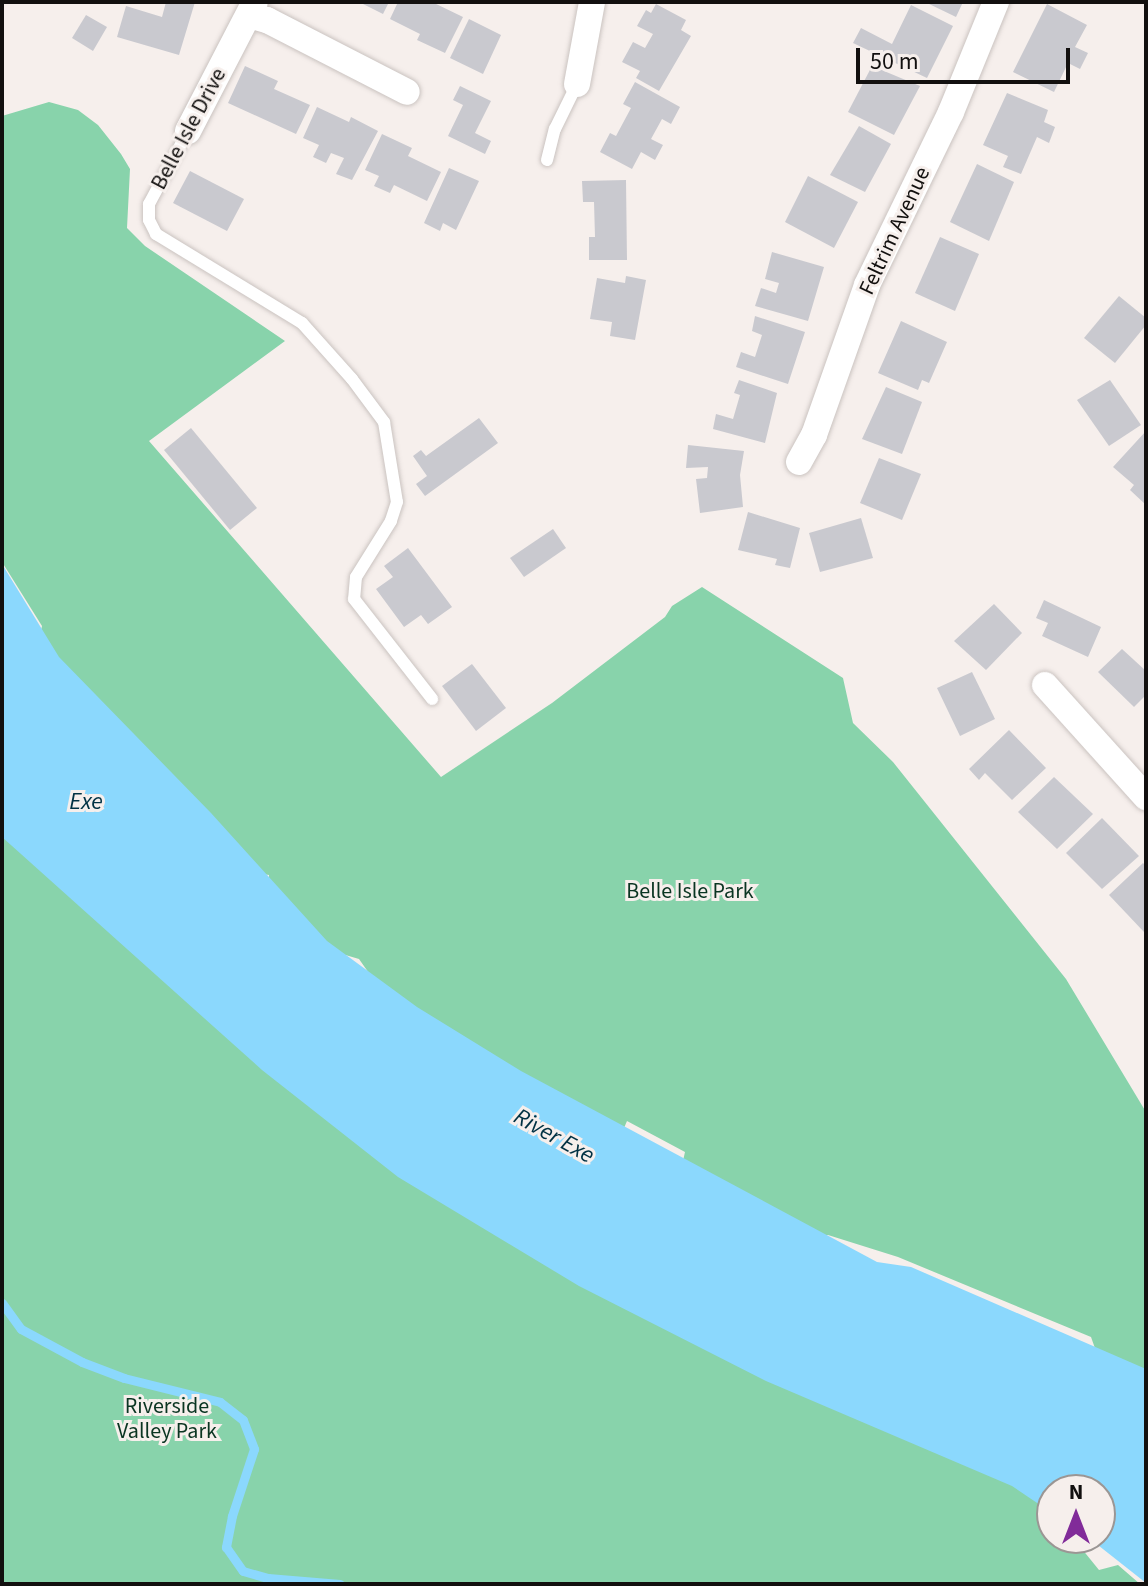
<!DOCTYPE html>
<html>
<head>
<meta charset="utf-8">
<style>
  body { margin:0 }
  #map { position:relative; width:1148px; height:1586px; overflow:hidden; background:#f6efec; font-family:"Source Sans 3",sans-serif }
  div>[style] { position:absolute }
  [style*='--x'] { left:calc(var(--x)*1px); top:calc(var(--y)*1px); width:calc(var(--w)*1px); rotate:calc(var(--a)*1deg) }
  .green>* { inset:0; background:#88d3ab }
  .water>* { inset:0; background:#8bd8fd }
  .stream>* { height:9px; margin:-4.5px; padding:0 4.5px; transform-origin:4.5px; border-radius:4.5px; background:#8bd8fd }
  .building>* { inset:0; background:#c9c9cf }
  .roads { filter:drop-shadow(0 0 2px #cac3c0) drop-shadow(0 0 2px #cac3c0) }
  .service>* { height:12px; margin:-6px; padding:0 6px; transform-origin:6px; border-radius:6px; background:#fff }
  .minor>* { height:26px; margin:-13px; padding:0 13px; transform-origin:13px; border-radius:13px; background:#fff }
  span { translate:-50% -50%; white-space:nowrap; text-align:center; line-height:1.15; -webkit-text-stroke:6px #f6efec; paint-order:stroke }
  .street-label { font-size:22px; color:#12100f }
  .park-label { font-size:22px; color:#0a3522 }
  .water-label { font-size:24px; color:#003143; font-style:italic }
  .frame { position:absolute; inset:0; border:4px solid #12100f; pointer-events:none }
  .north { position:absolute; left:1036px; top:1474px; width:80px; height:80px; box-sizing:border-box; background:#f6efec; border:2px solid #9b9694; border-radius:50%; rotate:0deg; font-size:22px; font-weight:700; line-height:32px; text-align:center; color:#12100f }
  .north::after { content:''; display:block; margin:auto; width:28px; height:36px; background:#812b99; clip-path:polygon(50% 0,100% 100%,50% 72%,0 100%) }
  .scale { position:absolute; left:856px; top:48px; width:214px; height:36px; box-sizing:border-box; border:4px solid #12100f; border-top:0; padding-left:10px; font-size:24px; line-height:28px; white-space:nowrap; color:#12100f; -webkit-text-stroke:6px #f6efec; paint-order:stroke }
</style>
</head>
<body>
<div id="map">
  <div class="green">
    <div style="clip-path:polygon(49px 102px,78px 110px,98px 125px,121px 154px,130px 169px,127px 228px,145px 246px,285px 341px,149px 441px,441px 777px,552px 703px,665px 617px,672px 606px,702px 587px,843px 678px,853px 723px,893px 762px,1066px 979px,1146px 1112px,1146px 1384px,1102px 1368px,1091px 1337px,898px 1257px,828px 1235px,779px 1244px,679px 1178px,685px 1152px,627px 1121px,618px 1142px,392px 1006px,359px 959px,315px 946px,269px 915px,269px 875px,249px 872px,33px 667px,42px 626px,2px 562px,2px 116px)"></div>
    <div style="clip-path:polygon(2px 816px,1015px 1464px,1052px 1511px,1052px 1538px,1073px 1538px,1099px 1570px,1118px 1565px,1140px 1584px,2px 1584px)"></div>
  </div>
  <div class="water">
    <div style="clip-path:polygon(2px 564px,59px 657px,211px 813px,327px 941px,417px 1007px,521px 1071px,877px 1262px,911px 1267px,1146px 1369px,1146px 1583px,1089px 1538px,1100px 1538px,1100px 1490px,1052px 1490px,1052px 1513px,1012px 1486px,766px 1381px,579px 1286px,398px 1177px,262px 1070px,2px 837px)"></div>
  </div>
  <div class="stream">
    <div style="--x:2;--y:1303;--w:32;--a:54"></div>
    <div style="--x:21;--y:1329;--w:69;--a:28.4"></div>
    <div style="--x:82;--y:1362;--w:45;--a:20.9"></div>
    <div style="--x:124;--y:1378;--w:99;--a:14"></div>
    <div style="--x:220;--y:1402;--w:29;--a:38"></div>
    <div style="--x:243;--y:1420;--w:31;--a:69"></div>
    <div style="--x:254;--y:1449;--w:71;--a:108.2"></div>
    <div style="--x:232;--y:1516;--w:32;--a:101"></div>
    <div style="--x:226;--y:1547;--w:29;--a:55"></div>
    <div style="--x:243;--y:1571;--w:26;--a:16"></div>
    <div style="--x:268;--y:1578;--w:72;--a:4.8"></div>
  </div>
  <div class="building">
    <div style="clip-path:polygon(166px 2px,195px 2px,179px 55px,117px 37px,126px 6px,162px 17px)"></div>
    <div style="clip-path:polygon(359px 2px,389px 2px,383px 14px)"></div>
    <div style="clip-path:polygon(398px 2px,432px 2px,463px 17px,445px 53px,417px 40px,420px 34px,390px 19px)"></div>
    <div style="clip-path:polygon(925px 2px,963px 2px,956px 17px)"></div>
    <div style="clip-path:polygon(656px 4px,686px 20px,681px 30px,691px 36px,659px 91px,636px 78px,640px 71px,622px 62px,633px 42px,645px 48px,653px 34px,637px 26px,646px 10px,651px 13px)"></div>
    <div style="clip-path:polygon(1047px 4px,1087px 25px,1075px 47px,1088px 53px,1080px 69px,1068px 63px,1054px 92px,1013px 72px)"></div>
    <div style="clip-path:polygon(911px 5px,953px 26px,927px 78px,853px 43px,861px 28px,892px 44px)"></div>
    <div style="clip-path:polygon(86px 15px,107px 27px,93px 51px,72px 38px)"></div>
    <div style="clip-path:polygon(469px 19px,501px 35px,483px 74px,450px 58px)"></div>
    <div style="clip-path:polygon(245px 66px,278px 81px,274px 89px,310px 105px,296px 134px,228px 103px)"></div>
    <div style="clip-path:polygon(872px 66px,920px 86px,894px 135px,848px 112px)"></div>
    <div style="clip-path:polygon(635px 82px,680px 107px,671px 124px,662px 119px,651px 139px,663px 145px,655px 160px,641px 152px,632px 169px,600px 152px,610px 133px,616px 136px,631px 108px,623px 104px)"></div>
    <div style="clip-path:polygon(460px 86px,491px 101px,475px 133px,491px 141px,485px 154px,448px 136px,463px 105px,453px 100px)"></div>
    <div style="clip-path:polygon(1007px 93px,1048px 110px,1044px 122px,1055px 127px,1049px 143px,1037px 137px,1021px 174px,1003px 167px,1008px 156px,983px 145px)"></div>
    <div style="clip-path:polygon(317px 107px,349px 122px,351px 117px,378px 131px,352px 180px,336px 174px,344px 158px,331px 153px,326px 163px,313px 157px,319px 145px,303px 138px)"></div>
    <div style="clip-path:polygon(859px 126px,891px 144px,865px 192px,830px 175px)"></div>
    <div style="clip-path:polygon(382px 134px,412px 148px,408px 156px,441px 172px,427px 201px,394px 185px,390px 193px,374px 186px,379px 176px,365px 170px)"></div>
    <div style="clip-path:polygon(977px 164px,1014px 182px,989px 241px,950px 222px)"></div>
    <div style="clip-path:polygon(449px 168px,479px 181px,456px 230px,443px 223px,440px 231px,424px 223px)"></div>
    <div style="clip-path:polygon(190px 171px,244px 199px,227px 231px,173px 203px)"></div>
    <div style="clip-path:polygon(808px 176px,858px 202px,834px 248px,785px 222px)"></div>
    <div style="clip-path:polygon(626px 180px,627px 260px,589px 260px,589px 237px,595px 237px,594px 202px,583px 202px,582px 181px)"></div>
    <div style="clip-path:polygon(940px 237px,979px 254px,955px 311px,915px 293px)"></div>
    <div style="clip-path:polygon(772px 252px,824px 267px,808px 321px,755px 306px,761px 288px,776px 293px,779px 283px,765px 279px)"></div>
    <div style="clip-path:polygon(626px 276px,646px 280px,635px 340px,610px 336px,612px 322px,590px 319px,597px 278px,625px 283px)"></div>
    <div style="clip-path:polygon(1119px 296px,1146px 318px,1146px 325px,1115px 363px,1084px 338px)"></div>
    <div style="clip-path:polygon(755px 316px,805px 332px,788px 384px,736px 367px,741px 352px,755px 357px,762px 335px,752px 331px)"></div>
    <div style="clip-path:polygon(901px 321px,947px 342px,929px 383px,922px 380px,918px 390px,878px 373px)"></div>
    <div style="clip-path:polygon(739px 380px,777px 393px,765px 443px,713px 429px,716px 414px,733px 419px,740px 395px,734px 393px)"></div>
    <div style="clip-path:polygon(1110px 380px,1141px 425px,1109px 446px,1077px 400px)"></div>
    <div style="clip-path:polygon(886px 387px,922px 402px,902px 454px,862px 439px)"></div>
    <div style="clip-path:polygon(479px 418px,498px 443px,425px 496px,416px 484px,427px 476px,413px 456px,421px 450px,426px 456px)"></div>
    <div style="clip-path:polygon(191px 428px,257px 508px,230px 530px,164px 450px)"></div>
    <div style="clip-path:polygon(1146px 431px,1146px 505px,1130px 490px,1134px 485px,1113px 467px)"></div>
    <div style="clip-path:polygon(688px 445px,744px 451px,740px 475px,743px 507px,700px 513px,696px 479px,707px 478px,708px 467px,686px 468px)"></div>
    <div style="clip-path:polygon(879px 458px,921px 474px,902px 520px,860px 503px)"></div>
    <div style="clip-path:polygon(748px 512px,800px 528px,790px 568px,775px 565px,777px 559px,738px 550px)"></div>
    <div style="clip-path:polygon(861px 518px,873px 558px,820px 572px,809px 533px)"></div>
    <div style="clip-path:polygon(553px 529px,566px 548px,524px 577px,510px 558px)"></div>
    <div style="clip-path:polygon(408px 548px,452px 607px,428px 624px,421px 615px,404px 627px,376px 589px,393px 577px,384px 566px)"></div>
    <div style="clip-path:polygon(1044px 600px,1101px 627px,1088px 657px,1042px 636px,1048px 623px,1036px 618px)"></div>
    <div style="clip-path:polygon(994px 604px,1022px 633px,986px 670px,954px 641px)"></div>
    <div style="clip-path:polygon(1122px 649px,1146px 671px,1146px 695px,1134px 707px,1098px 672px)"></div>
    <div style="clip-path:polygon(472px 664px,506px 708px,476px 731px,442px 686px)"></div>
    <div style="clip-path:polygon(972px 672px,995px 719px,960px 736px,937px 688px)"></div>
    <div style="clip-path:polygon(1009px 730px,1046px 768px,1012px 800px,985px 773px,979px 780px,969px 769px)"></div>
    <div style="clip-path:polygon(1054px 777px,1093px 814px,1057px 849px,1018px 812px)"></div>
    <div style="clip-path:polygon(1102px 818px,1139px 856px,1102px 889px,1066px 853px)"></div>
    <div style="clip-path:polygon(1143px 863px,1146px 866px,1144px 932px,1109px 895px)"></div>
  </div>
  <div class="roads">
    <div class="service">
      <div style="--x:188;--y:131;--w:83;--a:118.1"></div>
      <div style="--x:149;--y:204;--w:16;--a:90"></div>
      <div style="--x:149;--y:220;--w:16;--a:63"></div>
      <div style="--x:156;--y:234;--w:171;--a:31.4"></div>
      <div style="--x:302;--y:323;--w:75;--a:48.2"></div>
      <div style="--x:352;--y:379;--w:54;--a:53.3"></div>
      <div style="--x:384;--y:422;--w:81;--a:80.8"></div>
      <div style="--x:397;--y:502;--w:20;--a:108"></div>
      <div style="--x:391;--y:521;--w:66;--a:122"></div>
      <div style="--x:356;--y:577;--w:22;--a:95"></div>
      <div style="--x:354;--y:599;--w:127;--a:52"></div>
      <div style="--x:547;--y:160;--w:32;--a:-76"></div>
      <div style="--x:555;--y:129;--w:50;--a:-63.9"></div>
    </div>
    <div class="minor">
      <div style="--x:249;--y:15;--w:19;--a:16"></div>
      <div style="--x:267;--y:20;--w:157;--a:27.2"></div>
      <div style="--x:577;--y:84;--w:83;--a:-79.6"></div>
      <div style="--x:188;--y:131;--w:145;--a:-62.6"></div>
      <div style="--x:799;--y:462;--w:31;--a:-61"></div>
      <div style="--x:814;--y:435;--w:159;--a:-70.5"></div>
      <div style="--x:867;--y:285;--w:192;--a:-64.1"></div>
      <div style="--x:951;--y:112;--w:119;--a:-67.8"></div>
      <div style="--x:1045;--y:685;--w:151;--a:48"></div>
    </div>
  </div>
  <div class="street-label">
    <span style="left:189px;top:129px;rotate:-62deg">Belle Isle Drive</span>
    <span style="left:895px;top:231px;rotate:-65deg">Feltrim Avenue</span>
  </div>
  <div class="park-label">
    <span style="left:690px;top:892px">Belle Isle Park</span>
    <span style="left:167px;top:1419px">Riverside<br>Valley Park</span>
  </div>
  <div class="water-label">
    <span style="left:86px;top:802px">Exe</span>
    <span style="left:554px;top:1136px;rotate:29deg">River Exe</span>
  </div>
  <div class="frame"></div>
  <div class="north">N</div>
  <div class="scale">50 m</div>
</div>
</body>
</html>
